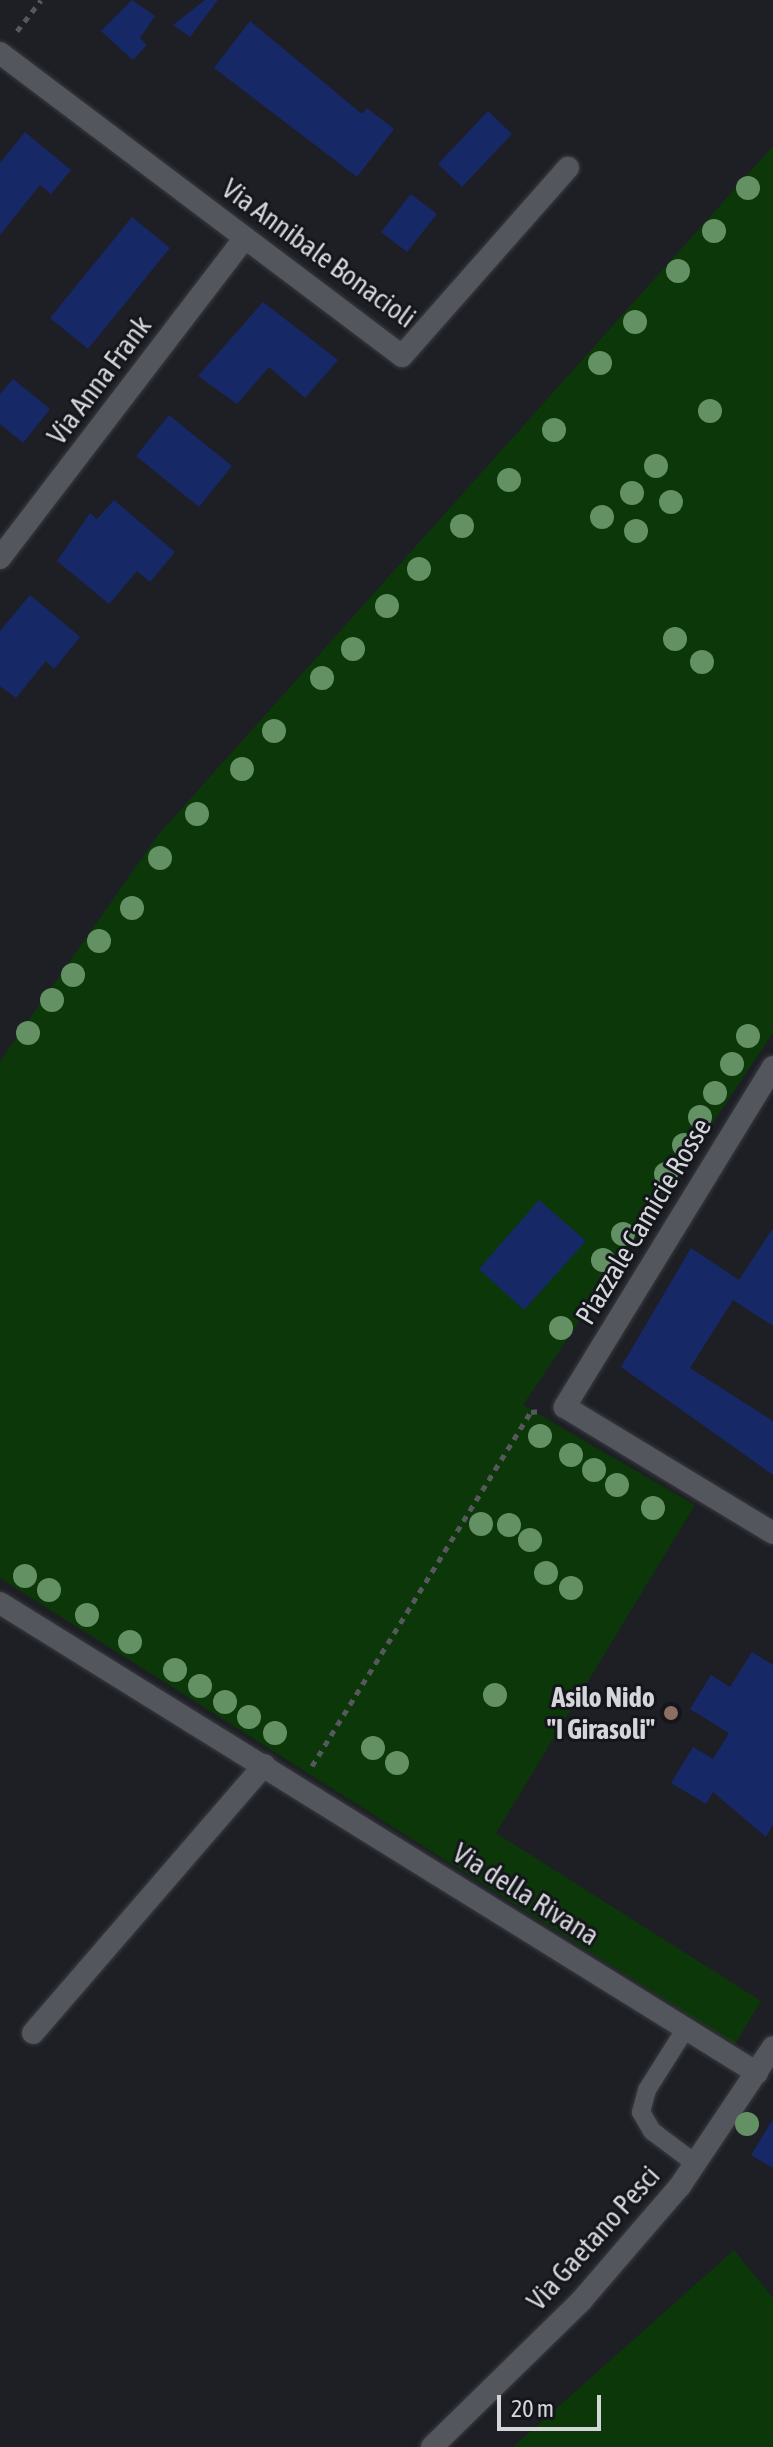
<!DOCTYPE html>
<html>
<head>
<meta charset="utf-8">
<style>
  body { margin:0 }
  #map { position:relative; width:773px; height:2447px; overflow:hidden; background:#1d1f25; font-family:"Asap Condensed",sans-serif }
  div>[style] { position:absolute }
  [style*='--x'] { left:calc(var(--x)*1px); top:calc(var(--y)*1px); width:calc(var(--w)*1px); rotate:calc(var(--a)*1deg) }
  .green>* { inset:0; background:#0c3709 }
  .building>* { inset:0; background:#172867 }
  .path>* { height:5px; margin-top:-2.5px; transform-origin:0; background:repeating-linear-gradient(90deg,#56585d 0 6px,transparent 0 12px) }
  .roads { filter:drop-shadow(0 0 2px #383a3f) drop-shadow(0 0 2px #383a3f) }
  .service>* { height:18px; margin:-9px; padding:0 9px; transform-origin:9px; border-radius:9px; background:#54565d }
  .minor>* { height:22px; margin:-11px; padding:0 11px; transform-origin:11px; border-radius:11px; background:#54565d }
  .trees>* { width:24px; height:24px; margin:-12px; border-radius:50%; background:#649163 }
  .dots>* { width:22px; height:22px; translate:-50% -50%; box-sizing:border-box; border:4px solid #14161b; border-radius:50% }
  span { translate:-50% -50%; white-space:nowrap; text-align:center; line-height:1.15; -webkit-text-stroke:6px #14161b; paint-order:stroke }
  .street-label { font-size:28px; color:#d4d6da }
  .poi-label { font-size:28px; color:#d4d6da; font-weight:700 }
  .right { translate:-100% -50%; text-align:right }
  .scale { position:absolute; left:497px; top:2395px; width:104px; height:36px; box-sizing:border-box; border:4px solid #d4d6da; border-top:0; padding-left:10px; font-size:24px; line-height:28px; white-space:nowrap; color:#d4d6da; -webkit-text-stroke:6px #14161b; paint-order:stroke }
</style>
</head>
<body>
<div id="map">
  <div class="green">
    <div style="clip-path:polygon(773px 146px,773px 1033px,523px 1405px,695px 1505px,496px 1833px,761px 2001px,735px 2044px,0 1578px,0 1061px,158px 835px)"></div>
    <div style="clip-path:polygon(734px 2250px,773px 2298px,773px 2447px,513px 2447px)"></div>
  </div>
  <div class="building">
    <div style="clip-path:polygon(132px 0,155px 16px,140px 38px,147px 45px,133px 60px,101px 31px)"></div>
    <div style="clip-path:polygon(205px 0,218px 0,190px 37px,173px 25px)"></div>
    <div style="clip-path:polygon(250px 21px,362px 114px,367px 108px,394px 129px,357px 177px,214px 68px)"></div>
    <div style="clip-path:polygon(488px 111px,512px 134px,462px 187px,438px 164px)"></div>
    <div style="clip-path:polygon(25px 132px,71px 170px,51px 194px,40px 185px,0 235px,0 163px)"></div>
    <div style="clip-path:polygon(411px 194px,437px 214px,407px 252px,381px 232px)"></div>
    <div style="clip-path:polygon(132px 217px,170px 248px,88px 349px,50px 318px)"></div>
    <div style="clip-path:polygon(263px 302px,338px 360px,305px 398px,269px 367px,237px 404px,198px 376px)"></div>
    <div style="clip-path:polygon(13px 379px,50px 409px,23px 443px,0 424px,0 394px)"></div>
    <div style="clip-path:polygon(169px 415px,232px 466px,199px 507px,136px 456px)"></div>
    <div style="clip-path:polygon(114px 500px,175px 552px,150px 582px,137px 571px,109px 604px,57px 561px,90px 513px,97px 519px)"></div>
    <div style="clip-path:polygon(30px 595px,80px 637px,54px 669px,46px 661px,16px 698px,0 686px,0 631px)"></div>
    <div style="clip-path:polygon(539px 1200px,586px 1241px,524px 1310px,479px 1269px)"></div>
    <div style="clip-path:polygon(773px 1228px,773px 1326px,733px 1300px,690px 1368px,773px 1421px,773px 1475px,621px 1367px,691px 1248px,739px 1280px)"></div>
    <div style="clip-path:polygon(752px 1652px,773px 1665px,773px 1825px,766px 1837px,713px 1792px,706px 1804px,671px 1783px,693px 1747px,713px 1759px,729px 1733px,690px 1709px,711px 1675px,730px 1687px)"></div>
    <div style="clip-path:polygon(773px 2119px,773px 2168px,751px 2155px)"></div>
  </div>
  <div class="path">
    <div style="--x:17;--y:31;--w:39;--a:-52"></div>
    <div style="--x:312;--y:1766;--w:416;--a:-58.3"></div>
    <div style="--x:531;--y:1412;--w:9;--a:-6"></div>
  </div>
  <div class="roads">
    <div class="service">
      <div style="--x:686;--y:2028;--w:73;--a:122.2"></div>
      <div style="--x:647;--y:2090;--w:23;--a:105"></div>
      <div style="--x:641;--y:2112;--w:22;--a:60"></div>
      <div style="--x:652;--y:2131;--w:55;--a:36.9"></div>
    </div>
    <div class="minor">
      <div style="--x:0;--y:53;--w:503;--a:37.01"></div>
      <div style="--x:402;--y:356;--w:251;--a:-48.6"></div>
      <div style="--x:0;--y:558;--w:403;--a:-52.6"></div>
      <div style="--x:773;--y:1067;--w:399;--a:121.5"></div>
      <div style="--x:565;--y:1407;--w:243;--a:31.2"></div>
      <div style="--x:0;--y:1603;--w:891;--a:31.83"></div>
      <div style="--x:33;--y:2033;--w:354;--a:-49.2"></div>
      <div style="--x:432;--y:2447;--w:209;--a:-44.4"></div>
      <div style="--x:581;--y:2301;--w:152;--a:-49.3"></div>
      <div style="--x:680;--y:2186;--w:167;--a:-56.2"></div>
    </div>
  </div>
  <div class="trees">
    <div style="left:748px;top:188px"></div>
    <div style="left:714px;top:231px"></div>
    <div style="left:678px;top:271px"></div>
    <div style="left:635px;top:322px"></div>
    <div style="left:600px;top:363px"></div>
    <div style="left:710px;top:411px"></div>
    <div style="left:554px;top:430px"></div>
    <div style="left:656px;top:466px"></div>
    <div style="left:509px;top:480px"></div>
    <div style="left:632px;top:493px"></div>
    <div style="left:671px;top:502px"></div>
    <div style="left:602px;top:517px"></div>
    <div style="left:462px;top:526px"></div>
    <div style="left:636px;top:531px"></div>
    <div style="left:419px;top:569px"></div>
    <div style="left:387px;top:606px"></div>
    <div style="left:675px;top:639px"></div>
    <div style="left:353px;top:649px"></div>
    <div style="left:702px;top:662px"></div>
    <div style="left:322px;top:678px"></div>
    <div style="left:274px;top:731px"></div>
    <div style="left:242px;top:769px"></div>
    <div style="left:197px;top:814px"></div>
    <div style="left:160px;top:858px"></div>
    <div style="left:132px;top:908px"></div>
    <div style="left:99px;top:941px"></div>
    <div style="left:73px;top:975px"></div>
    <div style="left:52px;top:1000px"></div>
    <div style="left:28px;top:1033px"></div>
    <div style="left:748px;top:1036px"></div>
    <div style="left:732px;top:1064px"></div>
    <div style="left:715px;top:1093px"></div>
    <div style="left:700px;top:1117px"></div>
    <div style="left:684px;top:1145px"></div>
    <div style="left:666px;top:1174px"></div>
    <div style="left:623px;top:1234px"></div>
    <div style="left:603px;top:1260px"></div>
    <div style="left:561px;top:1328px"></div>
    <div style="left:540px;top:1436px"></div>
    <div style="left:571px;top:1455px"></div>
    <div style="left:594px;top:1470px"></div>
    <div style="left:617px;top:1485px"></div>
    <div style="left:653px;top:1508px"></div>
    <div style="left:481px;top:1524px"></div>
    <div style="left:509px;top:1525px"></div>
    <div style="left:530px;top:1540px"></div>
    <div style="left:546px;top:1573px"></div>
    <div style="left:25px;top:1576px"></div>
    <div style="left:571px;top:1588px"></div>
    <div style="left:49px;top:1590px"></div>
    <div style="left:87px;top:1615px"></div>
    <div style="left:130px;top:1642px"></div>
    <div style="left:175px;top:1670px"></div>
    <div style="left:200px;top:1686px"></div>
    <div style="left:495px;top:1695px"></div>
    <div style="left:225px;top:1702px"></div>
    <div style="left:249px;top:1717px"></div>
    <div style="left:275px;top:1733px"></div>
    <div style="left:373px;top:1748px"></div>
    <div style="left:397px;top:1763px"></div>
    <div style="left:747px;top:2124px"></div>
  </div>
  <div class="dots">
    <div style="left:671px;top:1713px;background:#8d6e63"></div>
  </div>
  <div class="street-label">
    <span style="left:319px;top:253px;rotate:36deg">Via Annibale Bonacioli</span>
    <span style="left:99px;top:380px;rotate:-53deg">Via Anna Frank</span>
    <span style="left:643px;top:1221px;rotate:-59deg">Piazzale Camicie Rosse</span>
    <span style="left:526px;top:1894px;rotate:32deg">Via della Rivana</span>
    <span style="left:593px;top:2238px;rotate:-48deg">Via Gaetano Pesci</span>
  </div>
  <div class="poi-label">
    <span class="right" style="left:655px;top:1713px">Asilo Nido<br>"I Girasoli"</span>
  </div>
  <div class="scale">20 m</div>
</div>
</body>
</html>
